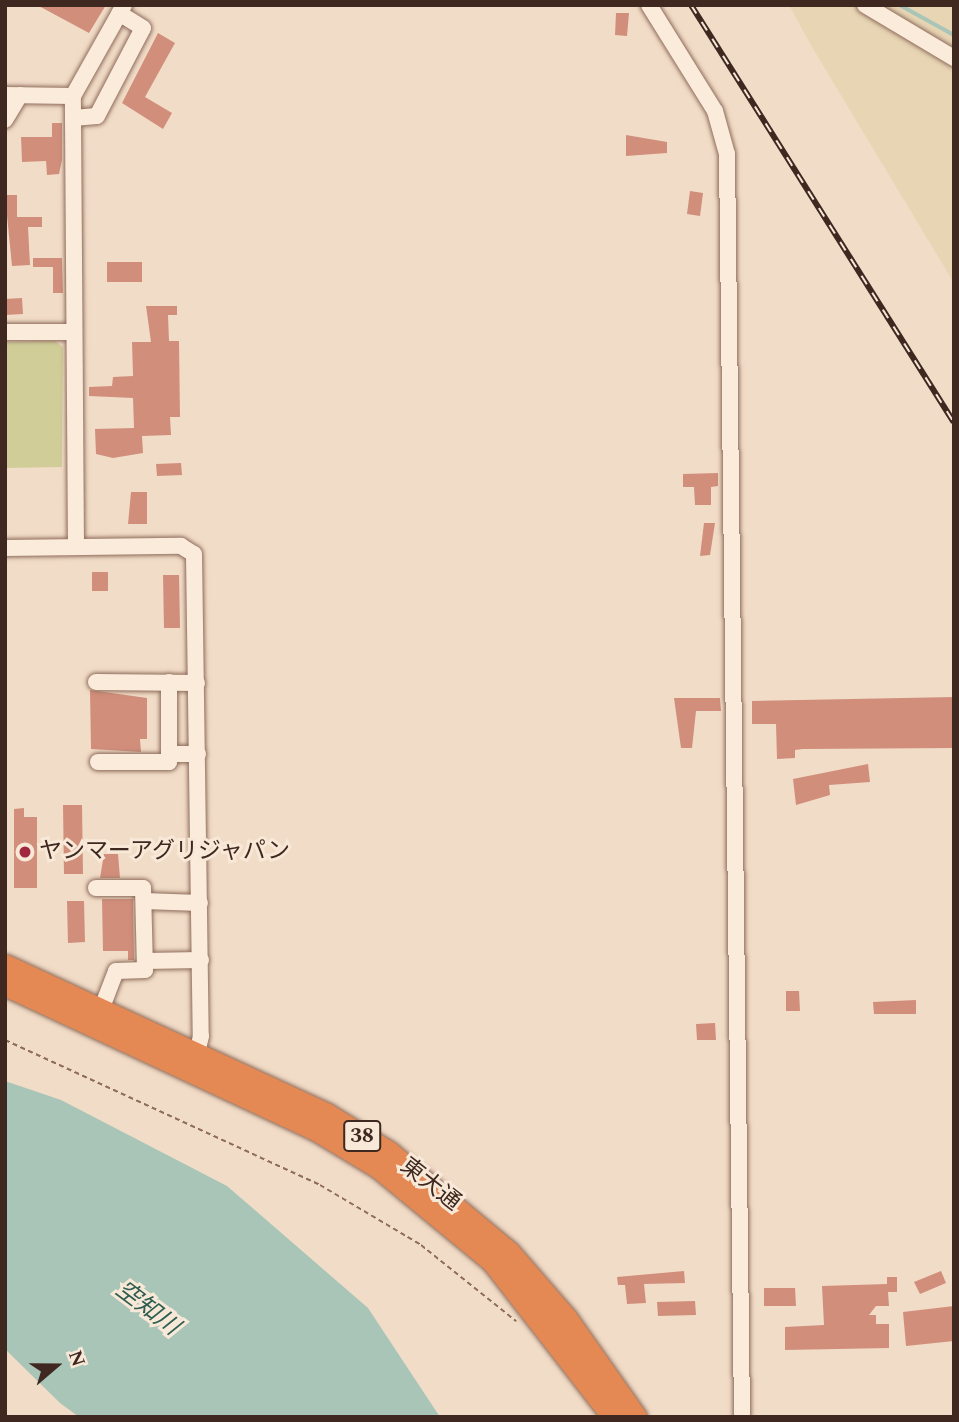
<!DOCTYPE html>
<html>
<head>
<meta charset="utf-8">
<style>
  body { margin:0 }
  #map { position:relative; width:959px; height:1422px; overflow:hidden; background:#f1dcc7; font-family:Spectral,"Noto Sans JP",serif }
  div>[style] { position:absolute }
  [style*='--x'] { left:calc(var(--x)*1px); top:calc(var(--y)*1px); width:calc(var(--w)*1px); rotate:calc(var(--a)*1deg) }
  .farmland>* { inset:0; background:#e7d5b4 }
  .green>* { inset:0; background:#d0cd99 }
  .water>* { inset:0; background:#a8c5b7 }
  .stream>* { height:3.5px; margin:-1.75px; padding:0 1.75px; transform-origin:1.75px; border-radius:1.75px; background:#a8c5b7 }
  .building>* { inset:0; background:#d18e7b }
  .path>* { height:2px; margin-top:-1px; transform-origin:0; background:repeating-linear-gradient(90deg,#8e6c5b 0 5px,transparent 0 8.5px) }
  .roads { filter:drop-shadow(0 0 2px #8e6c5b) drop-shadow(0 0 2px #8e6c5b) }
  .minor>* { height:16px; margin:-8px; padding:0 8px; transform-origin:8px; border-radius:8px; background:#fbebdb }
  .highway>* { height:23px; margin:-11.5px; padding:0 11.5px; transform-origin:11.5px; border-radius:11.5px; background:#e48954 }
  .rail>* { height:6px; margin-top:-3px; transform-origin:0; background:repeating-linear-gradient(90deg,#f8e8d7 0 10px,#3e281f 0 20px); box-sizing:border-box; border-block:2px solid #3e281f }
  .dots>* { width:19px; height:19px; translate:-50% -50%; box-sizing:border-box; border:4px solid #f8e8d7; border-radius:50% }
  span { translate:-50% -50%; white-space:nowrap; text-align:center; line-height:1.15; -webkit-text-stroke:6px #f8e8d7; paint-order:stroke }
  .shield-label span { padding:2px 5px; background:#f8e8d7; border:2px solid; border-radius:5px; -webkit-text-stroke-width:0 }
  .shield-label { font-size:21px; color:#3e281f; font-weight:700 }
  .poi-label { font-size:23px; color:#3e281f }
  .left { translate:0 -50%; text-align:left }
  .street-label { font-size:23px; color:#3e281f }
  .water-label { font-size:24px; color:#2e5e52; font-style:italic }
  .frame { position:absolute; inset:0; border:7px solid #3e281f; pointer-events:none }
  .north { position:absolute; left:21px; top:1331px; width:70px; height:70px; -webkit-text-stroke:5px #f8e8d7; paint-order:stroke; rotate:70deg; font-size:19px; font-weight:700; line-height:28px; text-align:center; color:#3e281f }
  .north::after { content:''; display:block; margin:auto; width:24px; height:32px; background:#3e281f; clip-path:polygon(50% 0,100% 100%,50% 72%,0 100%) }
</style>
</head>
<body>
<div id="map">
  <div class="farmland">
    <div style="clip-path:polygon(789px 5px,954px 5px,954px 283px,812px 47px)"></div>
  </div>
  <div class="green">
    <div style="clip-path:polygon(55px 341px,63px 347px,62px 467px,5px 468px,5px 342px)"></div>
  </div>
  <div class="water">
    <div style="clip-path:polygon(5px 1081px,61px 1100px,227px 1186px,368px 1308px,440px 1417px,79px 1417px,60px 1403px,5px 1349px)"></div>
  </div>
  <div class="stream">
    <div style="--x:900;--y:5;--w:62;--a:29.1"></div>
  </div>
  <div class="building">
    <div style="clip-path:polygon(37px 5px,106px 5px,89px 33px)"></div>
    <div style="clip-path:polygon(616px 13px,629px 13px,627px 36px,615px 35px)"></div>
    <div style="clip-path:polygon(158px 33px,175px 43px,145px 97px,172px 113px,163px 129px,122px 103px)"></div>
    <div style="clip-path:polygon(52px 123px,62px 123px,62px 160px,59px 174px,47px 175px,46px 161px,22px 162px,21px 137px,52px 137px)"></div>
    <div style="clip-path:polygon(626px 135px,667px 142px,667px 153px,626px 156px)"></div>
    <div style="clip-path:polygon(690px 191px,703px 193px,700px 216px,687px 214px)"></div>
    <div style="clip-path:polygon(5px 195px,17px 195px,17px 217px,42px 217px,42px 227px,28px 227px,30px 265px,12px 266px)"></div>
    <div style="clip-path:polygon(33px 258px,62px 258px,63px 293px,53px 293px,53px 267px,33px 267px)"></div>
    <div style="clip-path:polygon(107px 262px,142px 262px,142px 282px,107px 282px)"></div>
    <div style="clip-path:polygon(22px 298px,23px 314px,5px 315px,5px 299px)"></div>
    <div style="clip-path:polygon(146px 306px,177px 306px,177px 315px,168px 315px,169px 341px,179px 341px,180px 417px,170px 417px,171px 435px,142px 436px,143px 453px,113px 458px,96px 454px,95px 429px,134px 428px,133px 398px,89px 396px,89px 387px,112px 386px,113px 377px,133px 376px,132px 342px,151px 342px)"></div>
    <div style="clip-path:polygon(181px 463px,182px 475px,157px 476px,156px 464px)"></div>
    <div style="clip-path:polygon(718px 473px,718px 486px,711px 487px,711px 505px,695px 505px,694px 487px,683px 487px,683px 474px)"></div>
    <div style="clip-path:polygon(131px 492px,147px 492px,147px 524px,128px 524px)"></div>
    <div style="clip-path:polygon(704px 523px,715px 523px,710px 555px,700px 556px)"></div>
    <div style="clip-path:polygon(92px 572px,108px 572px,108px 591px,92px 591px)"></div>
    <div style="clip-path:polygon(163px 575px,179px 575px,180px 628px,164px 628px)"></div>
    <div style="clip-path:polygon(90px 690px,147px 698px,147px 739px,140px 739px,141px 752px,91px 749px)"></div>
    <div style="clip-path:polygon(954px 697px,954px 748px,803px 749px,795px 750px,795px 758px,777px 759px,776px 724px,752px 724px,752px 701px)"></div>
    <div style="clip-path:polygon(674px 698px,720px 698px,721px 711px,696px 711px,692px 748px,681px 748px)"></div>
    <div style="clip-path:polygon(868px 764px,870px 782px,829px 785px,830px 795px,796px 805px,793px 779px)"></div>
    <div style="clip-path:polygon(63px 805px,82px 805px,83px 874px,64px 874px)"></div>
    <div style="clip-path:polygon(24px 808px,24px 817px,37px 817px,37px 888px,14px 888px,14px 809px)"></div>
    <div style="clip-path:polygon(104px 854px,118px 854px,120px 878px,100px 878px)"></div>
    <div style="clip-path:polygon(102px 899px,133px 899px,134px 960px,128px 960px,128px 951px,103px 951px)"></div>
    <div style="clip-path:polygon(67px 901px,84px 901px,85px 942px,68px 943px)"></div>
    <div style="clip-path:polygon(786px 991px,799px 991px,800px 1011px,786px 1011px)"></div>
    <div style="clip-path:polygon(916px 1000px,916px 1014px,874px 1014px,873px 1002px)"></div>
    <div style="clip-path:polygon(715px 1023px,716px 1040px,697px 1040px,696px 1024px)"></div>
    <div style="clip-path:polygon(684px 1271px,685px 1283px,644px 1284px,646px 1303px,627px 1304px,625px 1285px,618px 1285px,617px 1277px)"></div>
    <div style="clip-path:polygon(941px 1271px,946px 1283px,920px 1294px,914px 1282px)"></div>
    <div style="clip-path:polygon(887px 1277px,897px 1277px,897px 1292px,888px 1292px,889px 1306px,876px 1306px,869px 1315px,876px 1315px,876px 1324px,889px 1324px,889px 1348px,785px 1350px,785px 1327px,824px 1325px,822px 1286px,887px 1284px)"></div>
    <div style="clip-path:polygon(764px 1288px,795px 1288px,796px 1306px,764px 1306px)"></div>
    <div style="clip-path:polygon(695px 1301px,696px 1315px,658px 1316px,657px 1302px)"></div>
    <div style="clip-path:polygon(954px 1306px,954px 1341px,906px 1346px,903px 1312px)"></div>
  </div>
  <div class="path">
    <div style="--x:5;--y:1040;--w:347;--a:24.7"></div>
    <div style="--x:320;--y:1185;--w:117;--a:30.7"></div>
    <div style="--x:421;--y:1245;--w:122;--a:38.7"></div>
  </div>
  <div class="roads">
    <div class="minor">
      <div style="--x:649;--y:5;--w:125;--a:58.1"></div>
      <div style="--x:715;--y:111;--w:45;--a:74.4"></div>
      <div style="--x:727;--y:154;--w:1263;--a:89.32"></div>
      <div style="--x:865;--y:5;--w:104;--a:30.8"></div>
      <div style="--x:5;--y:95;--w:68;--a:0.8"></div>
      <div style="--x:73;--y:118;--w:24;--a:-5"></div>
      <div style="--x:97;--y:116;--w:99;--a:-62.4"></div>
      <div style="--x:143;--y:28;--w:28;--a:-148"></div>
      <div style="--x:5;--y:120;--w:29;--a:-59"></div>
      <div style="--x:5;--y:332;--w:69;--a:0"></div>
      <div style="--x:76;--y:547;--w:451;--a:-90.4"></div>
      <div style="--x:73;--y:96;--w:104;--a:-60.7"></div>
      <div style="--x:5;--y:548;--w:176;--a:-0.7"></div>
      <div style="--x:181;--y:546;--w:15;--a:32"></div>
      <div style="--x:194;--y:554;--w:482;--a:89.2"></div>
      <div style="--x:201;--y:1036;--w:27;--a:103"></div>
      <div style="--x:96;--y:682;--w:101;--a:0.6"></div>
      <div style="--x:169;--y:682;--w:72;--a:90"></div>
      <div style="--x:98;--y:762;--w:71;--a:0"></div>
      <div style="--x:169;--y:762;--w:8;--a:-90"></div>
      <div style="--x:169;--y:754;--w:29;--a:0"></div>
      <div style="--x:96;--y:888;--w:47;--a:0"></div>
      <div style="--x:143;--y:888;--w:82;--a:88.6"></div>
      <div style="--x:145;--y:970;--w:29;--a:178"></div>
      <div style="--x:116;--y:971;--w:42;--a:111"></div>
      <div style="--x:144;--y:901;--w:56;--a:2"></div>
      <div style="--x:145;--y:961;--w:56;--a:-1"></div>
    </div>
    <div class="highway">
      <div style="--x:5;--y:966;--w:355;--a:24.8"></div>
      <div style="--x:327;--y:1115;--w:73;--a:31.5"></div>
      <div style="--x:389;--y:1153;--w:155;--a:39.8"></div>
      <div style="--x:508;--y:1252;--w:89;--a:49.1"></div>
      <div style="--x:566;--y:1319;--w:120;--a:54.9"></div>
      <div style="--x:5;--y:984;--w:343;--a:25"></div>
      <div style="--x:316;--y:1129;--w:74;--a:31.1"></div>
      <div style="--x:379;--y:1167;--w:148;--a:39.5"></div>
      <div style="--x:493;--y:1261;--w:197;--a:52.2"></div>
    </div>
  </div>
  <div class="rail">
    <div style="--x:691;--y:5;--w:493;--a:57.8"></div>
  </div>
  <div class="dots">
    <div style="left:25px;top:852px;background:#a1273f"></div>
  </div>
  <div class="shield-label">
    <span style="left:362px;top:1136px">38</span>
  </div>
  <div class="poi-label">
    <span class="left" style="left:39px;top:852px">ヤンマーアグリジャパン</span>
  </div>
  <div class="street-label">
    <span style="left:430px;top:1185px;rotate:38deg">東大通</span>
  </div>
  <div class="water-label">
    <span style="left:147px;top:1309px;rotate:37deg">空知川</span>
  </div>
  <div class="frame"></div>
  <div class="north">N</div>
</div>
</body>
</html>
